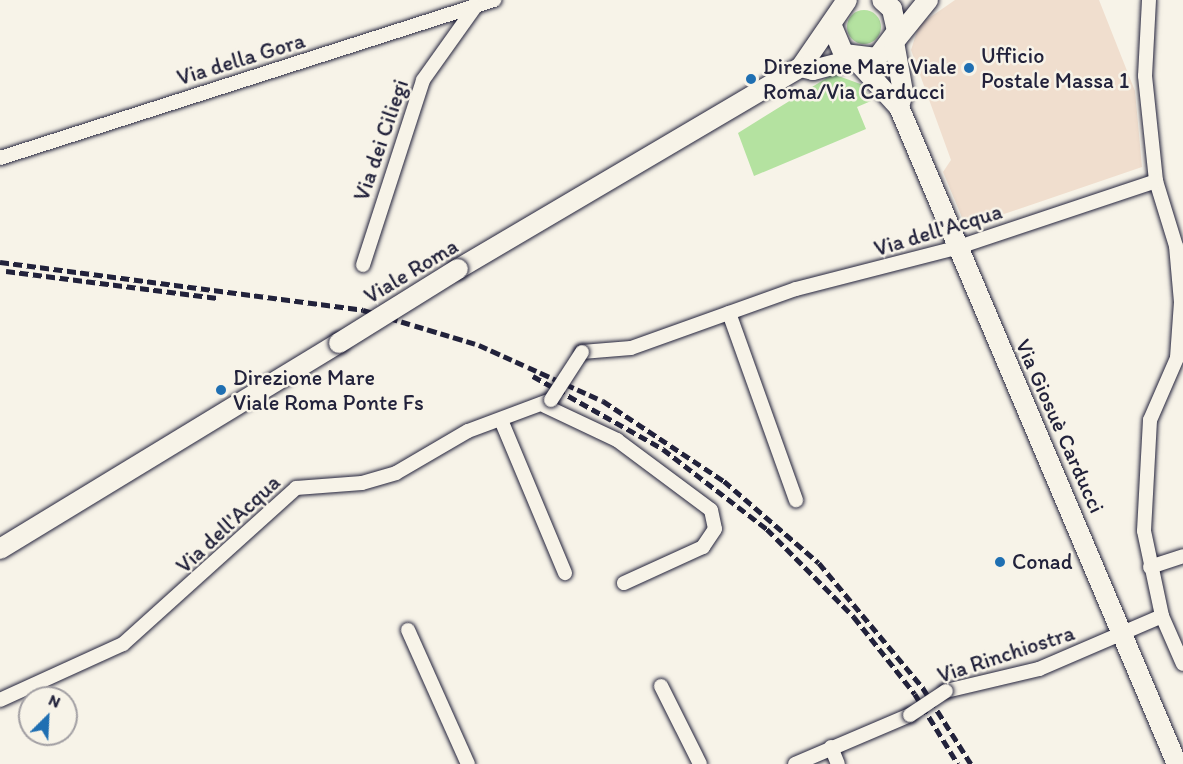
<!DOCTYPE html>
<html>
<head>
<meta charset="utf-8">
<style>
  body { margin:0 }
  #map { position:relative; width:1183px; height:764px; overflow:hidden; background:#f7f3e8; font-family:Itim,sans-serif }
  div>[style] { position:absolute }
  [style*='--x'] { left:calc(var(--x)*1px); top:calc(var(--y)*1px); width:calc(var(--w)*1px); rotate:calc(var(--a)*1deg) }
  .built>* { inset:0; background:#f0dece }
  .green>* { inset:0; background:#b4e2a0 }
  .round { border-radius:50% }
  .roads { filter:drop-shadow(0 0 2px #22223b) drop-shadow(0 0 2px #22223b) }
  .street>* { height:14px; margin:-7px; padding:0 7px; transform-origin:7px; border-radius:7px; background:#f7f3e8 }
  .secondary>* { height:20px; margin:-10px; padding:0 10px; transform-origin:10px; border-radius:10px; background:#f7f3e8 }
  .rail>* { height:4.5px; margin-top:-2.25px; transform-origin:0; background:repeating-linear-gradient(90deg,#22223b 0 9px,transparent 0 13.5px) }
  .bridges { filter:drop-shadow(0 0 2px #22223b) drop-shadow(0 0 2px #22223b) }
  .street-bridge>* { height:14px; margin:-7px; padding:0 7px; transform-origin:7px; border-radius:7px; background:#f7f3e8 }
  .secondary-bridge>* { height:20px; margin:-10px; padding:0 10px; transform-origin:10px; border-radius:10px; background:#f7f3e8 }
  .dots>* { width:16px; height:16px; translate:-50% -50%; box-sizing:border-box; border:3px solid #f7f3e8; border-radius:50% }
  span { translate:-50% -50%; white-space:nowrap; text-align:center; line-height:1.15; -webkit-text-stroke:5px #f7f3e8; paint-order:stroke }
  .poi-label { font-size:22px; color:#22223b }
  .left { translate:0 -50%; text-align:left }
  .street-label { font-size:22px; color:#22223b }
  .north { position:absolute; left:18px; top:686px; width:60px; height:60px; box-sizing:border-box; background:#f7f3e8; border:2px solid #a29fa3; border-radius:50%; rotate:24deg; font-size:16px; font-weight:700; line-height:24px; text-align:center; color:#22223b }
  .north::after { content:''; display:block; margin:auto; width:21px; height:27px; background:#1f6fb2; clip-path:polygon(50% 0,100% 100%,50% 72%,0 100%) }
</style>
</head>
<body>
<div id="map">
  <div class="built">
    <div style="clip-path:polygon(955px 0,1099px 0,1135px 91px,1142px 167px,966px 227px,943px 172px,951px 160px,911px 50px,919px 25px)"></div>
  </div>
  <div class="green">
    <div class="round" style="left:847px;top:10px;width:34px;height:34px"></div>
    <div style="clip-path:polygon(833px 74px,863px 85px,871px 101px,857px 107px,866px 129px,754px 176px,738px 133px)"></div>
  </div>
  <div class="roads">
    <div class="street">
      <div style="--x:1149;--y:0;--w:76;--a:93"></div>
      <div style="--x:1145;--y:76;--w:106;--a:84"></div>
      <div style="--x:1156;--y:181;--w:68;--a:72.9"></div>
      <div style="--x:1176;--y:246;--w:56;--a:84.9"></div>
      <div style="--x:1181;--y:302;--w:56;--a:94.1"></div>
      <div style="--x:1177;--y:358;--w:68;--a:113.5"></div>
      <div style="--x:1150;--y:420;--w:111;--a:93.1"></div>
      <div style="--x:1144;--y:531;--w:87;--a:78"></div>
      <div style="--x:1162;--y:616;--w:52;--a:66.4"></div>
      <div style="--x:0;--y:158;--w:519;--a:-17.74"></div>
      <div style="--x:363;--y:265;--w:194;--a:-72"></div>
      <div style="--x:423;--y:80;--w:90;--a:-54.5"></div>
      <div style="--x:729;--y:313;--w:199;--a:70.3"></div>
      <div style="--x:582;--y:352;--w:49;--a:-4.7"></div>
      <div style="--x:631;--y:348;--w:175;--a:-19.7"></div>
      <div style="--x:796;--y:289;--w:165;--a:-14.4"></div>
      <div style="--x:956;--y:248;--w:211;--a:-18.5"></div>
      <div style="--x:545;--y:406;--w:80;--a:25.3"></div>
      <div style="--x:617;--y:440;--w:117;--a:36.7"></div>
      <div style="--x:711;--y:510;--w:19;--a:78"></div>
      <div style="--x:715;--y:529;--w:22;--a:124"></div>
      <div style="--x:703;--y:547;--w:87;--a:155.5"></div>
      <div style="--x:501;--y:420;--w:166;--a:67.3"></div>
      <div style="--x:1150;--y:567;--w:35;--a:-18"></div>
      <div style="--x:408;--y:630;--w:147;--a:65.9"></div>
      <div style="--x:661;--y:686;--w:87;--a:63.4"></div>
      <div style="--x:946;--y:691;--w:96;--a:-13.3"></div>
      <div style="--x:1039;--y:669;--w:134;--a:-23.3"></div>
      <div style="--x:0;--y:700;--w:135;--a:-24.5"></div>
      <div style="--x:123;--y:644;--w:233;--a:-42"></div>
      <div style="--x:296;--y:488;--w:66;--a:-4.3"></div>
      <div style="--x:362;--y:483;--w:35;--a:-16"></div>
      <div style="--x:396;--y:473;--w:83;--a:-30.3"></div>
      <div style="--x:468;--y:431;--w:89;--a:-20.5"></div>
      <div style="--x:831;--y:747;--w:18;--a:68"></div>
      <div style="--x:795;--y:764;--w:125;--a:-23.1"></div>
    </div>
    <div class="secondary">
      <div style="--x:831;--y:24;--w:33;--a:67"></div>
      <div style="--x:844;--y:54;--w:33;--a:7"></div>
      <div style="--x:877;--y:58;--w:34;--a:-53"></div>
      <div style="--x:897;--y:31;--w:23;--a:-103"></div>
      <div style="--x:892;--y:9;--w:13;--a:-138"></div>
      <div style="--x:801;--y:67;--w:81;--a:-55.5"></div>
      <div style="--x:899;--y:107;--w:16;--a:-75"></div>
      <div style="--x:903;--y:92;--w:51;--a:-100.2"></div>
      <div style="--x:894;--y:42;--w:54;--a:-51"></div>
      <div style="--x:458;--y:269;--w:398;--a:-30.5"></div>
      <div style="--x:801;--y:67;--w:12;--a:14"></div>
      <div style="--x:813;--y:70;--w:43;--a:-14.7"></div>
      <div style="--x:855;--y:59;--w:65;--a:47.5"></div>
      <div style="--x:899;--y:107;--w:713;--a:67.07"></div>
      <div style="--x:0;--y:549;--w:397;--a:-31.3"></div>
    </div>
  </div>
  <div class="rail">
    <div style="--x:0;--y:262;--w:366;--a:7.5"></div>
    <div style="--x:363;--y:310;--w:121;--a:16.8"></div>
    <div style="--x:479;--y:345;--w:136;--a:24.3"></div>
    <div style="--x:603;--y:401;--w:145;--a:33.5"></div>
    <div style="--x:724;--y:481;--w:125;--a:40.8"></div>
    <div style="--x:819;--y:563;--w:163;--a:50.2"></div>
    <div style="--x:923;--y:688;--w:90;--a:57.7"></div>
    <div style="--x:6;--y:271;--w:213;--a:7.3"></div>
    <div style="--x:533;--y:376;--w:149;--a:29.3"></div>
    <div style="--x:663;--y:449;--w:131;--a:37.6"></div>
    <div style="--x:767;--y:529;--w:124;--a:45.3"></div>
    <div style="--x:854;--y:617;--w:98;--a:51.6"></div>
    <div style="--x:915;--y:694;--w:82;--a:58.4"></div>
  </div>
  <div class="bridges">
    <div class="street-bridge">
      <div style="--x:551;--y:400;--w:57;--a:-57.1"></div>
      <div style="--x:910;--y:715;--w:43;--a:-33.7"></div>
    </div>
    <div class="secondary-bridge">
      <div style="--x:339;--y:343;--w:140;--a:-31.9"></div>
    </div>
  </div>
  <div class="dots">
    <div style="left:969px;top:68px;background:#1f6fb2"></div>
    <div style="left:751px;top:79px;background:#1f6fb2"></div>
    <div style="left:221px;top:390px;background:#1f6fb2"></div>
    <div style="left:1000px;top:562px;background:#1f6fb2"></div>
  </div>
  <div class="poi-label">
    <span class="left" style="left:981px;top:68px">Ufficio<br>Postale Massa 1</span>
    <span class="left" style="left:763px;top:79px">Direzione Mare Viale<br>Roma/Via Carducci</span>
    <span class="left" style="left:233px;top:390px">Direzione Mare<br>Viale Roma Ponte Fs</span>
    <span class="left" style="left:1012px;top:562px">Conad</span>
  </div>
  <div class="street-label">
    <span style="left:241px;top:59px;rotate:-17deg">Via della Gora</span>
    <span style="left:381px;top:140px;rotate:-71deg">Via dei Ciliegi</span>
    <span style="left:938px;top:230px;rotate:-17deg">Via dell'Acqua</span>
    <span style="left:411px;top:271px;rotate:-31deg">Viale Roma</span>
    <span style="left:1060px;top:426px;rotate:66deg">Via Giosuè Carducci</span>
    <span style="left:228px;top:524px;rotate:-43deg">Via dell'Acqua</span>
    <span style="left:1006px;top:654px;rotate:-18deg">Via Rinchiostra</span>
  </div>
  <div class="north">N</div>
</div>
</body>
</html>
